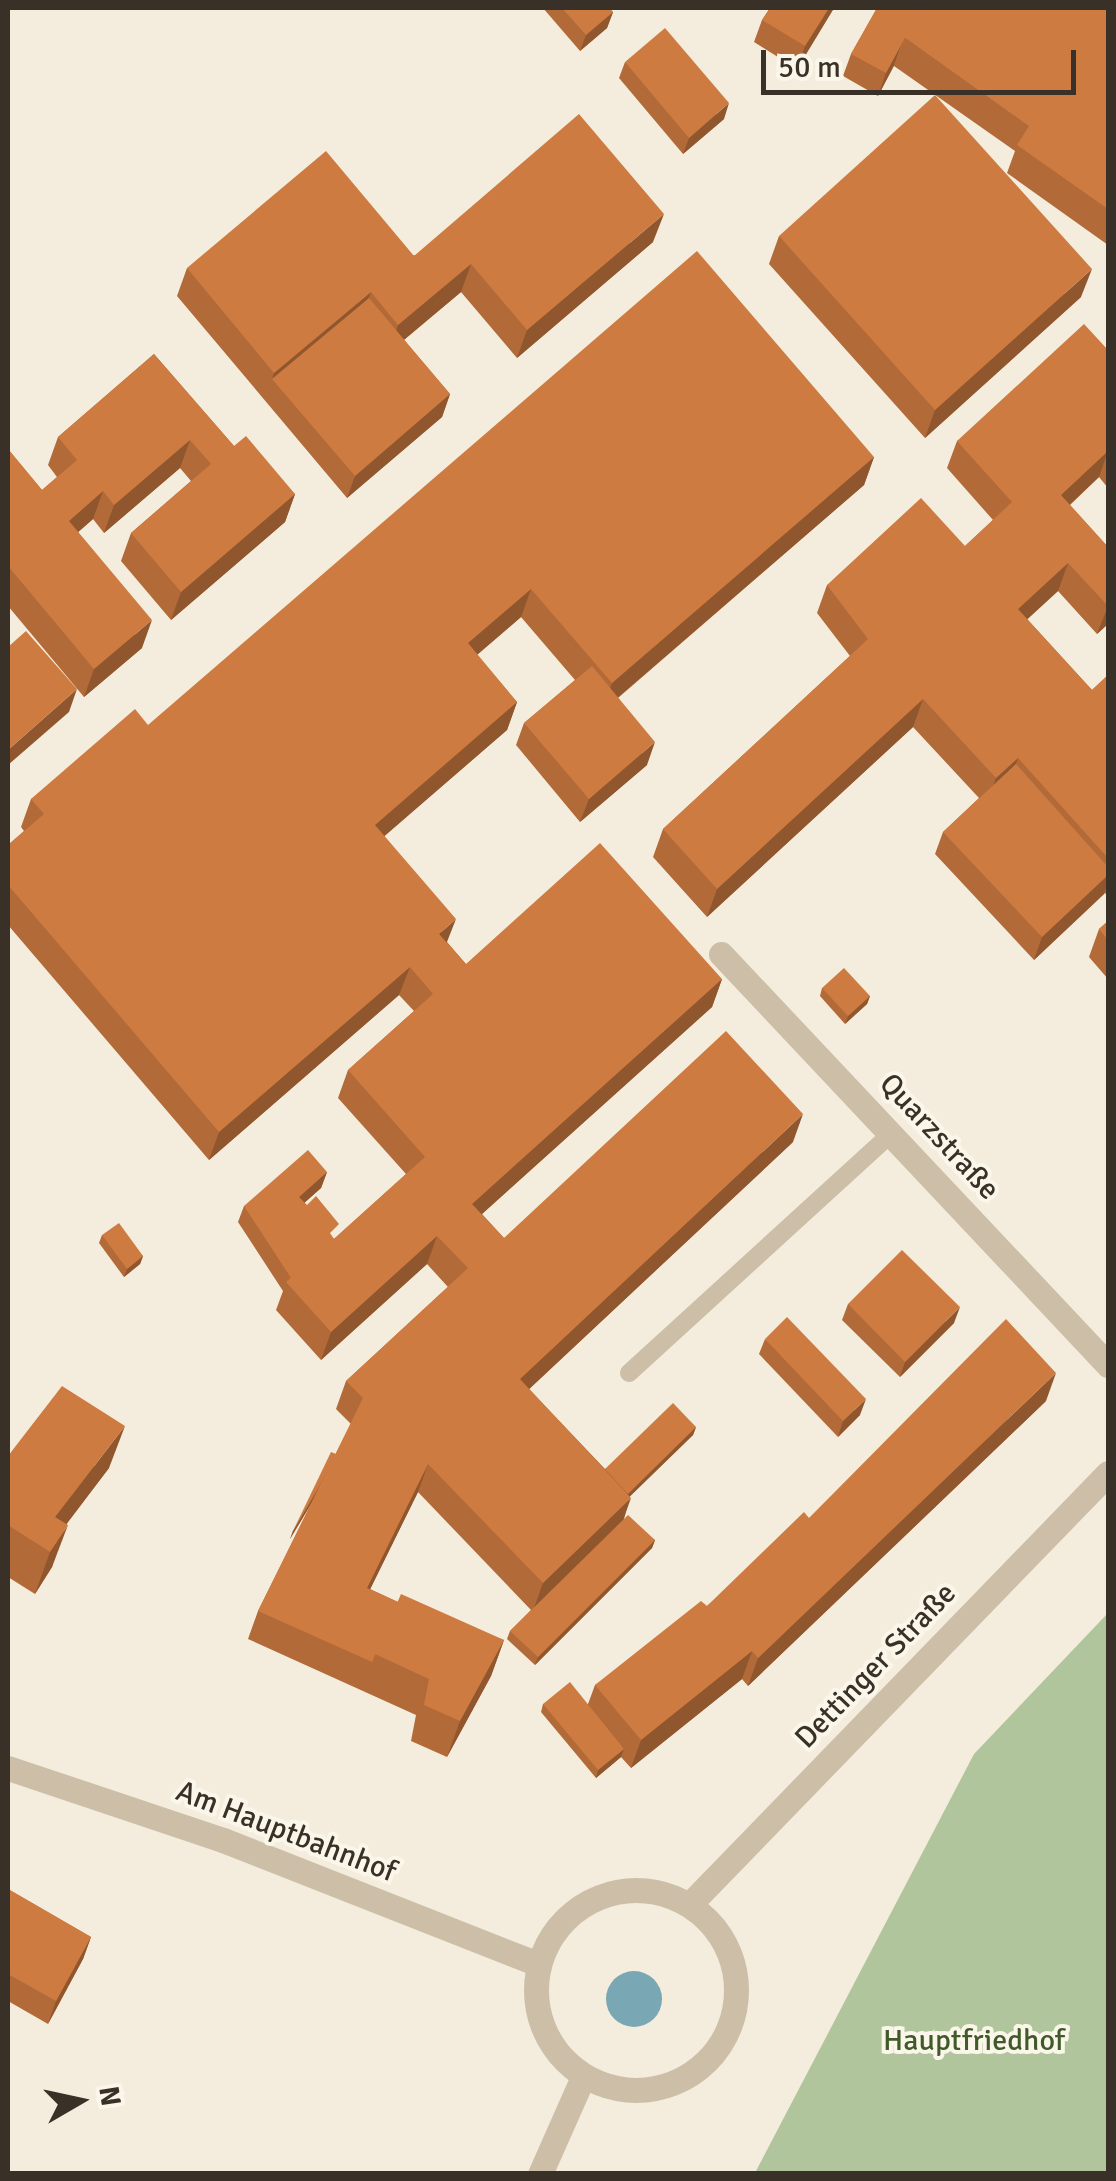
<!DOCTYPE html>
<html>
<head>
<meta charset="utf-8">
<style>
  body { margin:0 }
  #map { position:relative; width:1116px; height:2181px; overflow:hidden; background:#f4eddd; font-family:Signika,sans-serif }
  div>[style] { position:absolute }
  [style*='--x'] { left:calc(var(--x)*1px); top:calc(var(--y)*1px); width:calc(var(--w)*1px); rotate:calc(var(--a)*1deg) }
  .green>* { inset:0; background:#b0c59b }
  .water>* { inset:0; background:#79a7b3 }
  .round { border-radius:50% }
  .service>* { height:18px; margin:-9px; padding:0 9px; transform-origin:9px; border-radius:9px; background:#cdbfa7 }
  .minor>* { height:25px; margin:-12.5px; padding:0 12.5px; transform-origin:12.5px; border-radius:12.5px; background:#cdbfa7 }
  .tertiary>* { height:25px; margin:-12.5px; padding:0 12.5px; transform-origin:12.5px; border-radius:12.5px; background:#cdbfa7 }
  .tertiary>.ring { margin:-12.5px; padding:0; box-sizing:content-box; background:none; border:25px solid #cdbfa7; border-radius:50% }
  .wall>* { inset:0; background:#b16a38 }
  .shaded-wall>* { inset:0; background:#90562e }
  .building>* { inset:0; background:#ce7b41 }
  span { translate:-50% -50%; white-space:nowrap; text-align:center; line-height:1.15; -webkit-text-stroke:8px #fbf6ea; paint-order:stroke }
  .street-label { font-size:30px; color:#393128 }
  .park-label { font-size:30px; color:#405a2a }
  .frame { position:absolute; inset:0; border:10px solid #393128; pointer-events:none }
  .north { position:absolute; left:30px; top:2051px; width:100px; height:100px; -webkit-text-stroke:8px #fbf6ea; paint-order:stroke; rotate:81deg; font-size:28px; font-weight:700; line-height:40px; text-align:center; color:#393128 }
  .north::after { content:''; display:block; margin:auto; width:35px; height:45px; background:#393128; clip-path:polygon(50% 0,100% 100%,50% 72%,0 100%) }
  .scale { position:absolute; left:761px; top:50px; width:315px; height:45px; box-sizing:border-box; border:5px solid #393128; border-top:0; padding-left:12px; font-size:30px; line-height:35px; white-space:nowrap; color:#393128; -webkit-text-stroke:8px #fbf6ea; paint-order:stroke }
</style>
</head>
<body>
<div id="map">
  <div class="green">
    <div style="clip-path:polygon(1108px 1613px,1108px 2173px,755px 2173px,974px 1754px)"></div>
  </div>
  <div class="water">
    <div class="round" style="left:606px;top:1971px;width:56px;height:56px"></div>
  </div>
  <div class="service">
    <div style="--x:629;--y:1373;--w:355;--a:-42.4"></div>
  </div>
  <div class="minor">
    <div style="--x:721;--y:954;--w:565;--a:46.72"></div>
    <div style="--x:8;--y:1768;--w:227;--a:18.5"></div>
    <div style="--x:223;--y:1840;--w:339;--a:21.5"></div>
  </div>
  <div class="tertiary">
    <div class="ring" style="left:536px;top:1890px;width:175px;height:175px"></div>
    <div style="--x:690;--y:1904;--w:600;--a:-45.88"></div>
    <div style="--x:540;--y:2174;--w:106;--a:-66.1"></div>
  </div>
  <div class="wall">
    <div style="clip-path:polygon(543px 8px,609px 8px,613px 12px,607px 28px,580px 51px)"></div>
    <div style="clip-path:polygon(770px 8px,834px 8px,797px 69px,754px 42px,762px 20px)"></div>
    <div style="clip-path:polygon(877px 8px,1108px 8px,1108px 245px,1007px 173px,1015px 151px,894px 66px,878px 96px,843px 76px,851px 54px)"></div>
    <div style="clip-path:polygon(625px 62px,724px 119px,683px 154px,619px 78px)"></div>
    <div style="clip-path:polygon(779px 236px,1081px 297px,925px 438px,769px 264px)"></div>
    <div style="clip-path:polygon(653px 242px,517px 358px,461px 292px,404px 340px,450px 394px,442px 417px,347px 498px,177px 296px,187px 268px)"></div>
    <div style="clip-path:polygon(1108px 350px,1108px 488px,1099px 477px,1070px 505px,1108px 547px,1108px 624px,1097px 634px,1058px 591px,1027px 619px,1092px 690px,1108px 675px,1108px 897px,1105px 893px,1034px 960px,935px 854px,943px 832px,979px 798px,913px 727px,707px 917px,653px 857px,663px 829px,850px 656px,817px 613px,827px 585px,965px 546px,993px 520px,947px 468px,957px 441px)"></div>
    <div style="clip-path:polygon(154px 354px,234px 446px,295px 494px,285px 522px,171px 620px,121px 561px,131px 533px,191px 481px,180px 468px,104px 533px,93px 519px,78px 532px,142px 648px,84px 697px,8px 606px,8px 449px,42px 490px,57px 477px,48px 465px,58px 437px)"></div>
    <div style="clip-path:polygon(874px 457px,864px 485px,618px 698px,647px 765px,580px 822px,516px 745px,524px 723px,575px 680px,521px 617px,477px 655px,517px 702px,507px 730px,384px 836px,447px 942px,466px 964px,722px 979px,712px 1007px,482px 1214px,504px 1238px,793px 1142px,529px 1389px,605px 1469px,696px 1427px,693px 1435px,630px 1496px,624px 1519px,655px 1540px,652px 1548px,535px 1665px,507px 1639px,510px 1631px,531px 1610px,418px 1492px,370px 1589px,398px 1602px,504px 1640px,491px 1676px,447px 1757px,411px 1741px,416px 1715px,248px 1639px,258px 1611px,314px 1499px,290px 1539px,293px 1531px,336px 1454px,351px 1424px,336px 1409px,346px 1381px,448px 1287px,427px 1264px,321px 1360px,276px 1310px,283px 1291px,238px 1222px,244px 1206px,327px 1172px,321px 1188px,304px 1203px,334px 1239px,406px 1174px,338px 1098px,348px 1070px,414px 1011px,399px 995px,209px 1160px,8px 925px,8px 845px,24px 831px,21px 827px,31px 799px,148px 725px)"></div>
    <div style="clip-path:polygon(1108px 921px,1108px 979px,1089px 957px,1099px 929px)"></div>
    <div style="clip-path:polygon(822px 988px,870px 996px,867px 1004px,845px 1024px,820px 996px)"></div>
    <div style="clip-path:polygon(102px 1235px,143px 1256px,140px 1264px,124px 1277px,99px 1243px)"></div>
    <div style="clip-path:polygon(848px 1304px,954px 1323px,900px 1377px,842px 1320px)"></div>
    <div style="clip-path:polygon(765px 1339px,860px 1415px,838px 1437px,759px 1354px)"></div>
    <div style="clip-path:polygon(1046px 1401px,748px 1686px,742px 1679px,631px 1768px,621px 1757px,596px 1778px,541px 1712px,543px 1704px,588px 1704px,595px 1685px,707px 1606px,809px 1518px)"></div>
    <div style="clip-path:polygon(8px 1456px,109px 1468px,66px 1524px,52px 1567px,35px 1594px,8px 1577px)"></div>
    <div style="clip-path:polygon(8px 1889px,91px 1937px,83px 1959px,48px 2024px,8px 2001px)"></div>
  </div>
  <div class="shaded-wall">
    <div style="clip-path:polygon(829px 8px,834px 8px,797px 69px,805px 46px)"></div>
    <div style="clip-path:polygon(613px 12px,607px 28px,580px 51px,586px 35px)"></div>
    <div style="clip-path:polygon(901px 45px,894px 65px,878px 96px,886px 73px)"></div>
    <div style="clip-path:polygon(729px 103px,724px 119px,683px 154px,689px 138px)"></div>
    <div style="clip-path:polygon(664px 214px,653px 242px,517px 358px,527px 330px)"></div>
    <div style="clip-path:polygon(471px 264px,461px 292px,388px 353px,398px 325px)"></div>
    <div style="clip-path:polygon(1092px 269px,1081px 297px,925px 438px,935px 410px)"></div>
    <div style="clip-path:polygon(371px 292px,360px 320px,272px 379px,274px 373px)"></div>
    <div style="clip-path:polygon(450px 394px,442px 417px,347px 498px,355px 476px)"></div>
    <div style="clip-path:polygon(190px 440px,180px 468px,104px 533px,114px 505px)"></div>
    <div style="clip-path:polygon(1108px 451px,1099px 477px,1051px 522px,1061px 495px)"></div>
    <div style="clip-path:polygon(874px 457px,864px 485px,602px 711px,612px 683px)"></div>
    <div style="clip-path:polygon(103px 491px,93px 519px,59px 549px,69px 521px)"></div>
    <div style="clip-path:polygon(295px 494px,285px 522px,171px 620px,181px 592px)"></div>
    <div style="clip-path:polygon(1068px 563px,1058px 591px,1008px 637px,1018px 609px)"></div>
    <div style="clip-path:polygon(531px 589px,521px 617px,458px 671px,468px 643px)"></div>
    <div style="clip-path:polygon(1108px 605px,1108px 624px,1097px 634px,1108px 606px)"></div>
    <div style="clip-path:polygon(152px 620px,142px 648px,84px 697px,94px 669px)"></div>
    <div style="clip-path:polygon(77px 689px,69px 712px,8px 765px,8px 750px)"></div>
    <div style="clip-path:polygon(923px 699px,913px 727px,707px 917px,717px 889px)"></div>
    <div style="clip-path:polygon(517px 702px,507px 730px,365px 853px,375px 825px)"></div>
    <div style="clip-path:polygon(655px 742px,647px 765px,580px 822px,589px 799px)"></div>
    <div style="clip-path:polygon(1018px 758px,1008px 786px,986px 806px,996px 778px)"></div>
    <div style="clip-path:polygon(1108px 875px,1108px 883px,1104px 894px,1034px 960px,1042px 937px)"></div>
    <div style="clip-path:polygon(456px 919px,445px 947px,439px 934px)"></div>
    <div style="clip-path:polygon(410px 967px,399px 995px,209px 1160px,219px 1132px)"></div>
    <div style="clip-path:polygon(722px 979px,712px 1007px,462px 1232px,472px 1204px)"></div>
    <div style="clip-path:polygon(870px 996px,867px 1004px,845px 1024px,848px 1016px)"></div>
    <div style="clip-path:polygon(803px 1114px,793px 1142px,510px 1407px,520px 1379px)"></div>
    <div style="clip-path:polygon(327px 1172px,321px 1188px,293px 1213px,299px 1197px)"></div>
    <div style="clip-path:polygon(437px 1236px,427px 1264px,321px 1360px,331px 1332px)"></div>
    <div style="clip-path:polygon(143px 1256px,140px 1264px,124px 1277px,127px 1269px)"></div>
    <div style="clip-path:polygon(960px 1307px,954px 1323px,900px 1377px,905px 1362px)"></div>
    <div style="clip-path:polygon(1056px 1373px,1046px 1401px,748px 1686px,758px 1658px)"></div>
    <div style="clip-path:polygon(866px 1399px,860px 1415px,838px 1437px,843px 1421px)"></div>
    <div style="clip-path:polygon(125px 1426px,109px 1468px,47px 1550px,55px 1517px)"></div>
    <div style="clip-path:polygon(696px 1427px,693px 1435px,616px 1510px,619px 1502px)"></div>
    <div style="clip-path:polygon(338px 1456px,335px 1464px,290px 1539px,293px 1531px)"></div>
    <div style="clip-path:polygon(428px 1464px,418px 1492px,357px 1616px,367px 1588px)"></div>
    <div style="clip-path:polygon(631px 1498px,621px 1526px,533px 1611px,543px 1583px)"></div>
    <div style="clip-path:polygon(68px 1525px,52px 1567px,35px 1594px,50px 1552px)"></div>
    <div style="clip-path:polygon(655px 1540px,652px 1548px,535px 1665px,538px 1657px)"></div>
    <div style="clip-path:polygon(504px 1640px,491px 1676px,447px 1757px,460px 1721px)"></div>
    <div style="clip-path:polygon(752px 1651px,742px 1679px,631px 1768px,641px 1740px)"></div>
    <div style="clip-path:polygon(624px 1749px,621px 1757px,596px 1778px,598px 1770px)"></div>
    <div style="clip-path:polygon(91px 1937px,83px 1959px,48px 2024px,56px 2001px)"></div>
  </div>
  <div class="building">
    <div style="clip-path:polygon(562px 8px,609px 8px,613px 12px,586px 35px)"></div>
    <div style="clip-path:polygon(770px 8px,829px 8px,805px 46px,762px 20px)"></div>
    <div style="clip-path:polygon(877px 8px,921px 8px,886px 73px,851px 54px)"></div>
    <div style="clip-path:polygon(921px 8px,1108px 8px,1108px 209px,1017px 145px,1029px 126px,904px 37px)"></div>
    <div style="clip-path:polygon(665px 28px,729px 103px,689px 138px,625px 62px)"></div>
    <div style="clip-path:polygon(935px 95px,1092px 269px,935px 410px,779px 236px)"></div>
    <div style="clip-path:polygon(579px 114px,664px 214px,527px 330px,471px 264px,398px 325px,371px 292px,274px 373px,187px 268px,326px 151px,414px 256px)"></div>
    <div style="clip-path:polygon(697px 251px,874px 457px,612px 683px,531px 589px,468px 643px,517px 702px,375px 825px,456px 919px,439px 934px,466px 964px,600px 843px,722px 979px,472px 1204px,504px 1238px,726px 1031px,803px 1114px,520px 1379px,631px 1498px,543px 1583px,428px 1464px,367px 1588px,398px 1602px,372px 1662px,258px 1611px,363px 1398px,346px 1381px,468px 1268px,437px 1236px,331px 1332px,286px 1282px,425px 1157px,348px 1070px,433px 994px,410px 967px,219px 1132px,8px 885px,8px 845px,44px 814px,31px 799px,135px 709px,148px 725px)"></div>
    <div style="clip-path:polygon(369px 298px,450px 394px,355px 476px,272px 379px)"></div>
    <div style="clip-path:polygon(1084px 324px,1108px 350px,1108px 451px,1061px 495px,1108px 547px,1108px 606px,1068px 563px,1018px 609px,1092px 690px,1108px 675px,1108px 858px,1018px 758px,996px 778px,923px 699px,717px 889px,663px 829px,868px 639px,827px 585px,921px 498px,965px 546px,1012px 502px,957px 441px)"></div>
    <div style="clip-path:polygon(154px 354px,234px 446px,246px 436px,295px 494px,181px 592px,131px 533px,211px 464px,190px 440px,114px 505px,103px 491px,69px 521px,152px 620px,94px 669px,8px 566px,8px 449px,42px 490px,77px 460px,58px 437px)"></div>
    <div style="clip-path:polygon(26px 631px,77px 689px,8px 750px,8px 647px)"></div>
    <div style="clip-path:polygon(592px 666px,655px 742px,589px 799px,524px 723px)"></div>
    <div style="clip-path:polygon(1016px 764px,1108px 867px,1108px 875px,1042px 937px,943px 832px)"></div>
    <div style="clip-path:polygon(1108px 921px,1108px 940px,1099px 929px)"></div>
    <div style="clip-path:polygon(844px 968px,870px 996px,848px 1016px,822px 988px)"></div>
    <div style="clip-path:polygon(308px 1150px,327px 1172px,299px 1197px,307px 1205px,316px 1196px,339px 1224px,330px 1233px,334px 1239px,291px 1278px,244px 1206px)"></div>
    <div style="clip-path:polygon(119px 1223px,143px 1256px,127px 1269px,102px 1235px)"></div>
    <div style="clip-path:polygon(902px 1250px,960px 1307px,905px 1362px,848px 1304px)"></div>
    <div style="clip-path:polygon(787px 1317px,866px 1399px,843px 1421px,765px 1339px)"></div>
    <div style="clip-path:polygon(1006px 1319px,1056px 1373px,758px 1658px,752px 1651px,641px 1740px,595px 1685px,701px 1601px,707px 1606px,804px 1512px,809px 1518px)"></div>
    <div style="clip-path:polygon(62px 1386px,125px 1426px,55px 1517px,68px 1525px,50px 1552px,8px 1525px,8px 1456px)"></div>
    <div style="clip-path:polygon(673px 1403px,696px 1427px,628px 1494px,605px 1469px)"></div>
    <div style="clip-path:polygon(331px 1452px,336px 1454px,322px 1481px,293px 1531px)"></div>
    <div style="clip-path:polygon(628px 1515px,655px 1540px,538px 1657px,510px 1631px)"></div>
    <div style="clip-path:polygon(401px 1594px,504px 1640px,460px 1721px,424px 1705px,429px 1679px,375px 1654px)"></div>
    <div style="clip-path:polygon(570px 1682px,624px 1749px,598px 1770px,543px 1704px)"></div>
    <div style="clip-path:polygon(8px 1889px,91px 1937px,56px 2001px,8px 1974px)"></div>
  </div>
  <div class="street-label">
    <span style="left:939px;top:1137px;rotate:47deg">Quarzstraße</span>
    <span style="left:876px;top:1666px;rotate:-46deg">Dettinger Straße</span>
    <span style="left:286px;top:1832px;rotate:21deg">Am Hauptbahnhof</span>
  </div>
  <div class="park-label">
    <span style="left:974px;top:2041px">Hauptfriedhof</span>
  </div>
  <div class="frame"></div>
  <div class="north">N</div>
  <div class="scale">50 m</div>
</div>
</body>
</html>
